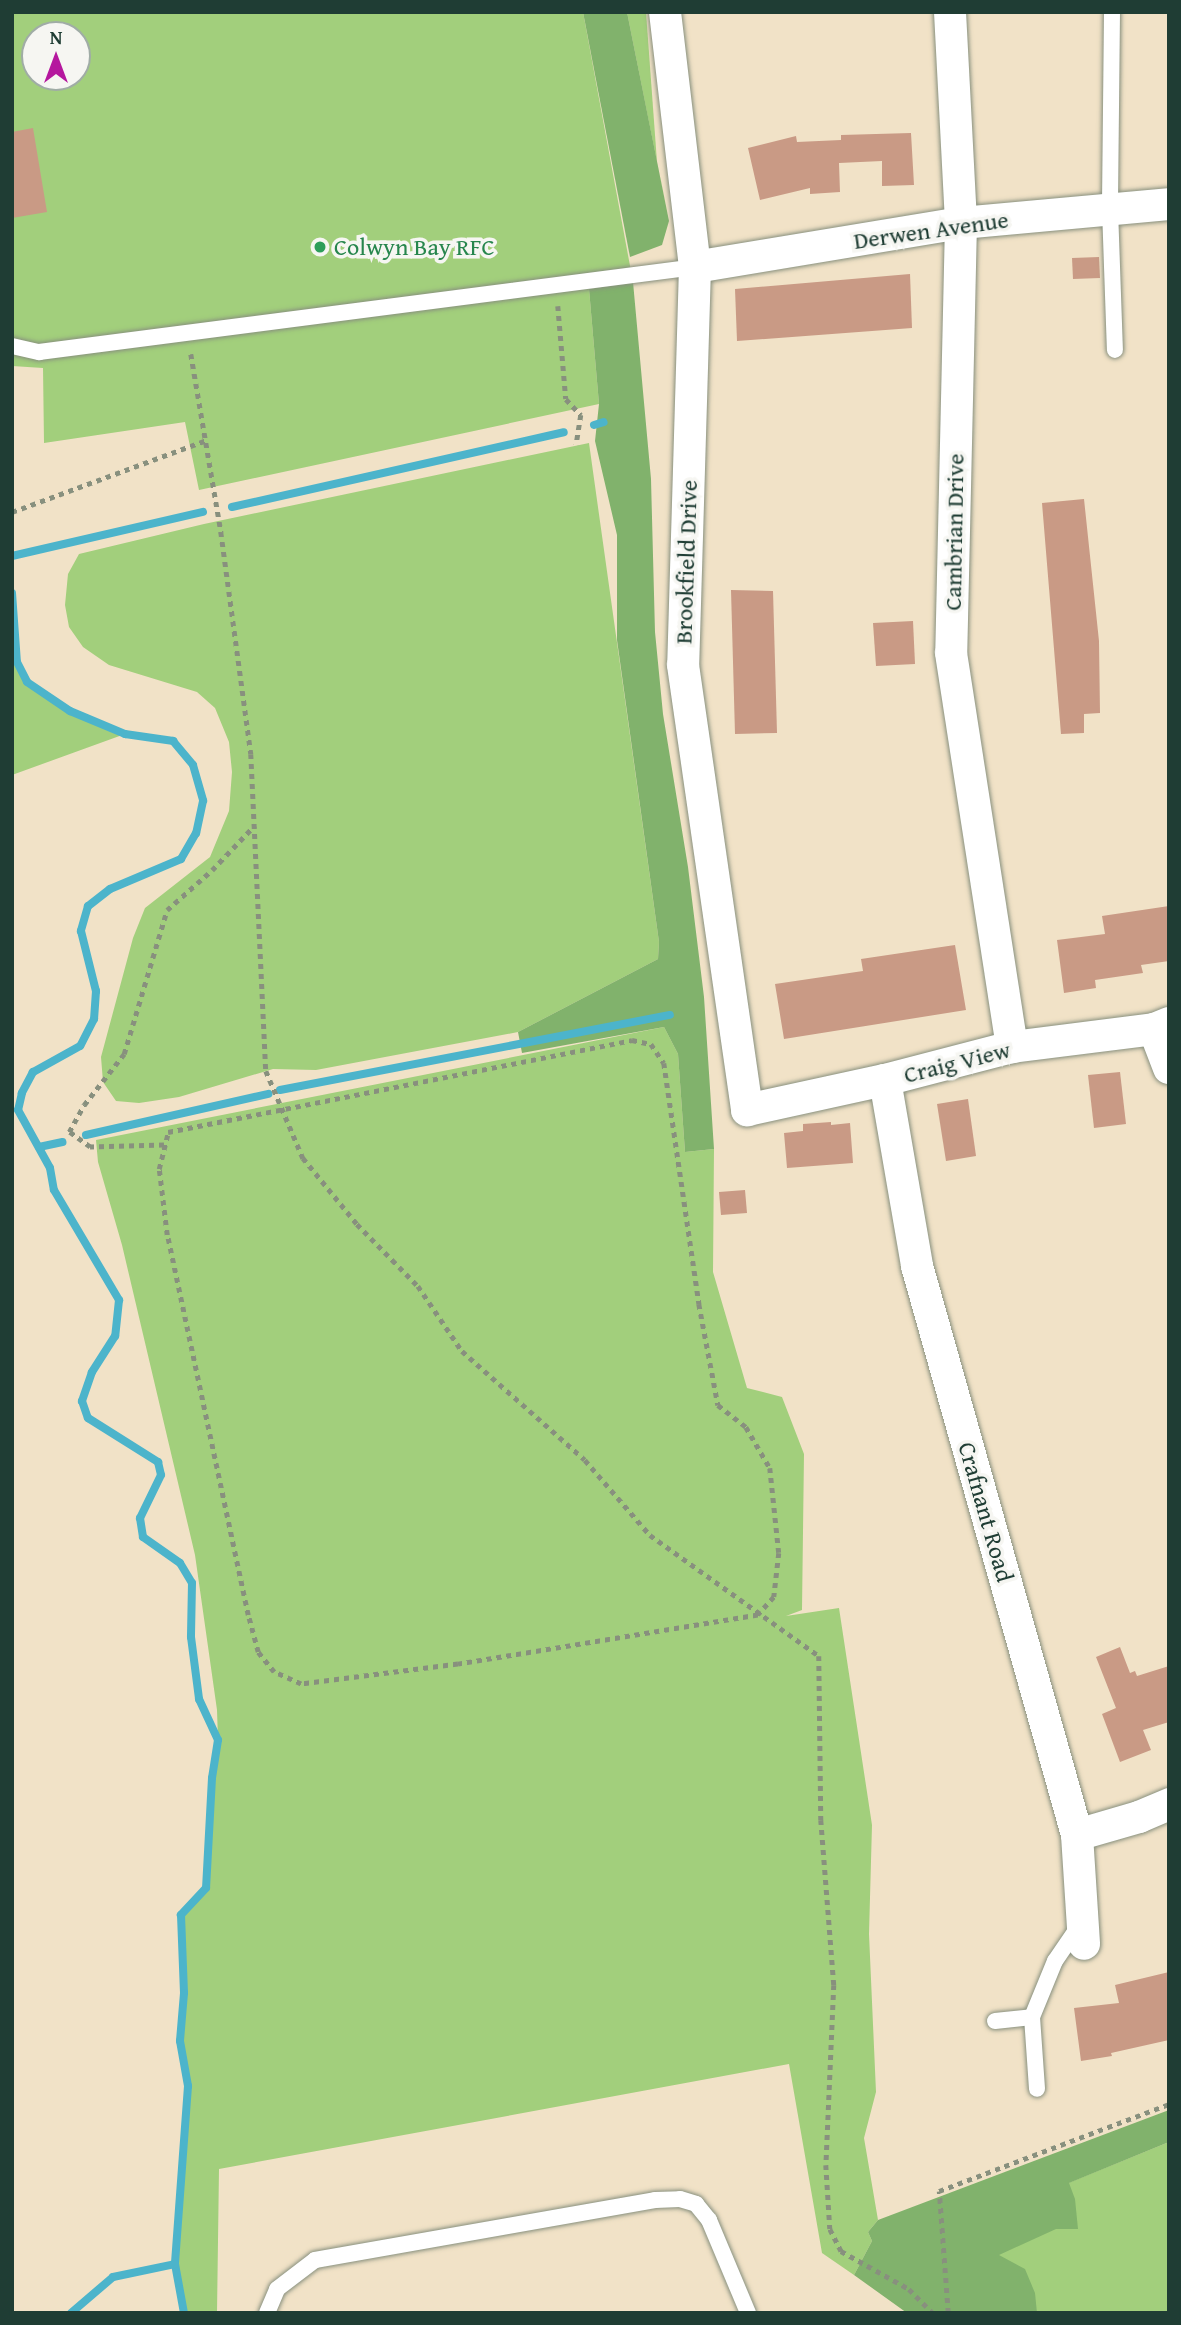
<!DOCTYPE html>
<html>
<head>
<meta charset="utf-8">
<style>
  body { margin:0 }
  #map { position:relative; width:1181px; height:2325px; overflow:hidden; background:#f1e2c7; font-family:"Gentium Book Plus",serif }
  div>[style] { position:absolute }
  [style*='--x'] { left:calc(var(--x)*1px); top:calc(var(--y)*1px); width:calc(var(--w)*1px); rotate:calc(var(--a)*1deg) }
  .green>* { inset:0; background:#a2cf7c }
  .forest>* { inset:0; background:#81b26c }
  .stream>* { height:8px; margin:-4px; padding:0 4px; transform-origin:4px; border-radius:4px; background:#4cb4cb }
  .building>* { inset:0; background:#c99a85 }
  .path>* { height:4.5px; margin-top:-2.25px; transform-origin:0; background:repeating-linear-gradient(90deg,#88907e 0 5px,transparent 0 10px) }
  .roads { filter:drop-shadow(0 0 2px #88907e) drop-shadow(0 0 2px #88907e) }
  .lane>* { height:16px; margin:-8px; padding:0 8px; transform-origin:8px; border-radius:8px; background:#fff }
  .street>* { height:32px; margin:-16px; padding:0 16px; transform-origin:16px; border-radius:16px; background:#fff }
  .dots>* { width:19px; height:19px; translate:-50% -50%; box-sizing:border-box; border:4px solid #f6f6f2; border-radius:50% }
  span { translate:-50% -50%; white-space:nowrap; text-align:center; line-height:1.15; -webkit-text-stroke:7px #f6f6f2; paint-order:stroke }
  .street-label { font-size:24px; color:#1f3d34 }
  .leisure-label { font-size:24px; color:#27864d }
  .left { translate:0 -50%; text-align:left }
  .frame { position:absolute; inset:0; border:14px solid #1f3d34; pointer-events:none }
  .north { position:absolute; left:21px; top:21px; width:70px; height:70px; box-sizing:border-box; background:#f6f6f2; border:2px solid #a0aca6; border-radius:50%; rotate:0deg; font-size:19px; font-weight:700; line-height:28px; text-align:center; color:#1f3d34 }
  .north::after { content:''; display:block; margin:auto; width:24px; height:32px; background:#b5179e; clip-path:polygon(50% 0,100% 100%,50% 72%,0 100%) }
</style>
</head>
<body>
<div id="map">
  <div class="green">
    <div style="clip-path:polygon(evenodd,12px 12px,583px 12px,633px 282px,589px 289px,599px 404px,199px 490px,185px 422px,44px 443px,43px 368px,12px 366px,12px 12px,35px 35px,77px 35px,77px 77px,35px 77px,35px 35px)"></div>
    <div style="clip-path:polygon(627px 12px,646px 12px,657px 162px)"></div>
    <div style="clip-path:polygon(589px 443px,659px 942px,658px 959px,518px 1032px,316px 1070px,273px 1069px,179px 1097px,139px 1103px,116px 1101px,103px 1082px,101px 1057px,133px 938px,145px 908px,210px 857px,229px 811px,232px 772px,229px 742px,215px 708px,197px 692px,109px 665px,83px 647px,69px 627px,65px 605px,68px 574px,79px 554px,204px 524px)"></div>
    <div style="clip-path:polygon(12px 593px,17px 662px,27px 682px,70px 711px,125px 734px,12px 775px)"></div>
    <div style="clip-path:polygon(664px 1027px,678px 1054px,685px 1152px,714px 1149px,713px 1272px,747px 1388px,782px 1397px,804px 1454px,802px 1610px,786px 1616px,839px 1608px,872px 1825px,869px 1934px,876px 2092px,864px 2138px,878px 2220px,868px 2232px,872px 2241px,854px 2275px,822px 2253px,789px 2064px,219px 2169px,217px 2313px,184px 2313px,175px 2264px,188px 2086px,180px 2041px,184px 1993px,181px 1915px,206px 1887px,218px 1740px,217px 1710px,195px 1555px,122px 1245px,98px 1162px,96px 1140px)"></div>
    <div style="clip-path:polygon(1169px 2142px,1169px 2313px,965px 2313px,960px 2227px)"></div>
  </div>
  <div class="forest">
    <div style="clip-path:polygon(583px 12px,627px 12px,669px 221px,662px 245px,630px 257px)"></div>
    <div style="clip-path:polygon(633px 282px,651px 479px,655px 632px,663px 714px,688px 867px,704px 997px,714px 1149px,685px 1152px,678px 1054px,664px 1027px,522px 1053px,518px 1032px,658px 959px,659px 942px,617px 640px,617px 535px,595px 441px,599px 404px,589px 289px)"></div>
    <div style="clip-path:polygon(1169px 2110px,1169px 2142px,1069px 2183px,1075px 2199px,1078px 2229px,1056px 2229px,999px 2255px,1025px 2269px,1035px 2293px,1037px 2313px,907px 2313px,854px 2275px,872px 2241px,868px 2232px,878px 2220px)"></div>
  </div>
  <div class="stream">
    <div style="--x:594;--y:425;--w:10;--a:-17"></div>
    <div style="--x:232;--y:507;--w:340;--a:-12.7"></div>
    <div style="--x:12;--y:556;--w:196;--a:-13"></div>
    <div style="--x:12;--y:593;--w:69;--a:85.9"></div>
    <div style="--x:17;--y:662;--w:22;--a:63"></div>
    <div style="--x:27;--y:682;--w:52;--a:34"></div>
    <div style="--x:70;--y:711;--w:60;--a:22.7"></div>
    <div style="--x:125;--y:734;--w:49;--a:8.3"></div>
    <div style="--x:173;--y:741;--w:31;--a:50"></div>
    <div style="--x:193;--y:765;--w:37;--a:74"></div>
    <div style="--x:203;--y:801;--w:33;--a:102"></div>
    <div style="--x:196;--y:833;--w:30;--a:120"></div>
    <div style="--x:181;--y:859;--w:77;--a:157.1"></div>
    <div style="--x:110;--y:889;--w:28;--a:142"></div>
    <div style="--x:88;--y:906;--w:26;--a:106"></div>
    <div style="--x:81;--y:931;--w:62;--a:76"></div>
    <div style="--x:96;--y:991;--w:28;--a:94"></div>
    <div style="--x:94;--y:1019;--w:30;--a:117"></div>
    <div style="--x:80;--y:1046;--w:54;--a:151"></div>
    <div style="--x:33;--y:1072;--w:24;--a:118"></div>
    <div style="--x:22;--y:1093;--w:17;--a:103"></div>
    <div style="--x:18;--y:1110;--w:66;--a:61.1"></div>
    <div style="--x:50;--y:1168;--w:22;--a:80"></div>
    <div style="--x:54;--y:1190;--w:128;--a:59.4"></div>
    <div style="--x:119;--y:1300;--w:36;--a:96"></div>
    <div style="--x:115;--y:1336;--w:43;--a:122.6"></div>
    <div style="--x:92;--y:1372;--w:31;--a:109"></div>
    <div style="--x:82;--y:1401;--w:18;--a:71"></div>
    <div style="--x:88;--y:1418;--w:83;--a:32.2"></div>
    <div style="--x:158;--y:1462;--w:13;--a:77"></div>
    <div style="--x:161;--y:1475;--w:48;--a:116"></div>
    <div style="--x:140;--y:1518;--w:19;--a:81"></div>
    <div style="--x:143;--y:1537;--w:45;--a:35.1"></div>
    <div style="--x:180;--y:1563;--w:23;--a:59"></div>
    <div style="--x:192;--y:1583;--w:54;--a:91.1"></div>
    <div style="--x:191;--y:1637;--w:63;--a:82.6"></div>
    <div style="--x:199;--y:1699;--w:45;--a:65.1"></div>
    <div style="--x:218;--y:1740;--w:38;--a:99"></div>
    <div style="--x:212;--y:1778;--w:110;--a:93.1"></div>
    <div style="--x:206;--y:1888;--w:37;--a:133"></div>
    <div style="--x:181;--y:1915;--w:78;--a:87.8"></div>
    <div style="--x:184;--y:1993;--w:48;--a:94.8"></div>
    <div style="--x:180;--y:2041;--w:46;--a:79.9"></div>
    <div style="--x:188;--y:2086;--w:178;--a:94.2"></div>
    <div style="--x:175;--y:2264;--w:50;--a:79.6"></div>
    <div style="--x:280;--y:1090;--w:397;--a:-10.9"></div>
    <div style="--x:86;--y:1135;--w:187;--a:-12.7"></div>
    <div style="--x:39;--y:1147;--w:24;--a:-12"></div>
    <div style="--x:71;--y:2313;--w:55;--a:-40.6"></div>
    <div style="--x:113;--y:2277;--w:63;--a:-11.8"></div>
  </div>
  <div class="building">
    <div style="clip-path:polygon(33px 128px,47px 212px,12px 218px,12px 132px)"></div>
    <div style="clip-path:polygon(911px 133px,914px 185px,882px 186px,882px 161px,839px 163px,840px 192px,810px 194px,810px 188px,760px 200px,748px 148px,796px 136px,797px 142px,841px 140px,841px 135px)"></div>
    <div style="clip-path:polygon(1099px 257px,1100px 278px,1073px 279px,1072px 258px)"></div>
    <div style="clip-path:polygon(910px 274px,912px 328px,737px 341px,735px 289px)"></div>
    <div style="clip-path:polygon(1084px 499px,1099px 641px,1100px 713px,1084px 714px,1084px 733px,1061px 734px,1042px 503px)"></div>
    <div style="clip-path:polygon(731px 590px,773px 591px,777px 733px,735px 734px)"></div>
    <div style="clip-path:polygon(913px 621px,915px 664px,876px 666px,873px 623px)"></div>
    <div style="clip-path:polygon(1169px 906px,1169px 961px,1141px 965px,1143px 973px,1095px 980px,1096px 988px,1064px 993px,1057px 940px,1105px 934px,1102px 916px)"></div>
    <div style="clip-path:polygon(955px 945px,966px 1010px,784px 1039px,775px 984px,863px 971px,861px 959px)"></div>
    <div style="clip-path:polygon(1120px 1072px,1126px 1124px,1094px 1128px,1088px 1075px)"></div>
    <div style="clip-path:polygon(968px 1099px,976px 1156px,946px 1161px,937px 1104px)"></div>
    <div style="clip-path:polygon(831px 1122px,831px 1125px,850px 1123px,853px 1163px,787px 1168px,784px 1133px,803px 1131px,803px 1124px)"></div>
    <div style="clip-path:polygon(745px 1190px,747px 1213px,721px 1215px,719px 1192px)"></div>
    <div style="clip-path:polygon(1120px 1647px,1130px 1673px,1135px 1671px,1137px 1676px,1169px 1666px,1169px 1722px,1143px 1730px,1151px 1750px,1120px 1762px,1102px 1714px,1116px 1708px,1096px 1657px)"></div>
    <div style="clip-path:polygon(1169px 1972px,1169px 2040px,1111px 2053px,1112px 2056px,1081px 2061px,1074px 2008px,1119px 2003px,1115px 1985px)"></div>
  </div>
  <div class="path">
    <div style="--x:558;--y:306;--w:93;--a:85.1"></div>
    <div style="--x:566;--y:399;--w:22;--a:47"></div>
    <div style="--x:581;--y:415;--w:30;--a:99"></div>
    <div style="--x:191;--y:354;--w:181;--a:80.4"></div>
    <div style="--x:221;--y:532;--w:224;--a:82.3"></div>
    <div style="--x:251;--y:754;--w:317;--a:87.3"></div>
    <div style="--x:266;--y:1071;--w:95;--a:67"></div>
    <div style="--x:303;--y:1158;--w:85;--a:50.7"></div>
    <div style="--x:357;--y:1224;--w:87;--a:45.5"></div>
    <div style="--x:418;--y:1286;--w:78;--a:55.9"></div>
    <div style="--x:462;--y:1351;--w:164;--a:41.5"></div>
    <div style="--x:585;--y:1460;--w:99;--a:49.1"></div>
    <div style="--x:650;--y:1535;--w:208;--a:35.6"></div>
    <div style="--x:819;--y:1656;--w:164;--a:89.3"></div>
    <div style="--x:821;--y:1820;--w:166;--a:85.5"></div>
    <div style="--x:834;--y:1985;--w:180;--a:92.5"></div>
    <div style="--x:826;--y:2165;--w:64;--a:86.4"></div>
    <div style="--x:830;--y:2229;--w:25;--a:63"></div>
    <div style="--x:841;--y:2251;--w:78;--a:29.2"></div>
    <div style="--x:909;--y:2289;--w:34;--a:45"></div>
    <div style="--x:12;--y:512;--w:208;--a:-20.3"></div>
    <div style="--x:632;--y:1040;--w:19;--a:12"></div>
    <div style="--x:651;--y:1044;--w:23;--a:56"></div>
    <div style="--x:664;--y:1063;--w:244;--a:81.7"></div>
    <div style="--x:699;--y:1304;--w:103;--a:79.3"></div>
    <div style="--x:718;--y:1405;--w:36;--a:38"></div>
    <div style="--x:746;--y:1427;--w:48;--a:59.7"></div>
    <div style="--x:770;--y:1468;--w:85;--a:84"></div>
    <div style="--x:779;--y:1553;--w:44;--a:96.5"></div>
    <div style="--x:774;--y:1597;--w:24;--a:132"></div>
    <div style="--x:758;--y:1615;--w:304;--a:170.7"></div>
    <div style="--x:458;--y:1664;--w:158;--a:172.7"></div>
    <div style="--x:301;--y:1684;--w:30;--a:-156"></div>
    <div style="--x:274;--y:1672;--w:26;--a:-129"></div>
    <div style="--x:258;--y:1652;--w:38;--a:-105"></div>
    <div style="--x:248;--y:1615;--w:389;--a:-102"></div>
    <div style="--x:167;--y:1235;--w:66;--a:-96.9"></div>
    <div style="--x:159;--y:1169;--w:38;--a:-76"></div>
    <div style="--x:168;--y:1132;--w:473;--a:-11.2"></div>
    <div style="--x:164;--y:1145;--w:74;--a:178.5"></div>
    <div style="--x:90;--y:1147;--w:26;--a:-144"></div>
    <div style="--x:69;--y:1132;--w:31;--a:-61"></div>
    <div style="--x:84;--y:1105;--w:65;--a:-51.9"></div>
    <div style="--x:124;--y:1054;--w:150;--a:-73.4"></div>
    <div style="--x:167;--y:910;--w:60;--a:-41.6"></div>
    <div style="--x:212;--y:870;--w:62;--a:-46.3"></div>
    <div style="--x:948;--y:2313;--w:122;--a:-94.2"></div>
    <div style="--x:939;--y:2191;--w:246;--a:-20.7"></div>
  </div>
  <div class="roads">
    <div class="lane">
      <div style="--x:1112;--y:12;--w:197;--a:90.6"></div>
      <div style="--x:1110;--y:209;--w:141;--a:88"></div>
      <div style="--x:12;--y:346;--w:28;--a:13"></div>
      <div style="--x:39;--y:352;--w:661;--a:-7.38"></div>
      <div style="--x:1032;--y:2017;--w:72;--a:86"></div>
      <div style="--x:995;--y:2021;--w:37;--a:-6"></div>
      <div style="--x:1032;--y:2017;--w:61;--a:-67.7"></div>
      <div style="--x:1055;--y:1961;--w:42;--a:-55.6"></div>
      <div style="--x:267;--y:2313;--w:26;--a:-67"></div>
      <div style="--x:277;--y:2289;--w:48;--a:-37.3"></div>
      <div style="--x:315;--y:2260;--w:345;--a:-10"></div>
      <div style="--x:655;--y:2200;--w:25;--a:-2"></div>
      <div style="--x:680;--y:2199;--w:17;--a:17"></div>
      <div style="--x:696;--y:2204;--w:21;--a:51"></div>
      <div style="--x:709;--y:2220;--w:101;--a:67.2"></div>
    </div>
    <div class="street">
      <div style="--x:665;--y:12;--w:257;--a:83.3"></div>
      <div style="--x:695;--y:267;--w:398;--a:91.7"></div>
      <div style="--x:683;--y:665;--w:450;--a:81.8"></div>
      <div style="--x:747;--y:1110;--w:141;--a:-12.3"></div>
      <div style="--x:885;--y:1080;--w:131;--a:-14.6"></div>
      <div style="--x:1012;--y:1047;--w:143;--a:-7.2"></div>
      <div style="--x:1154;--y:1029;--w:16;--a:-22"></div>
      <div style="--x:950;--y:12;--w:211;--a:87"></div>
      <div style="--x:961;--y:223;--w:430;--a:91.3"></div>
      <div style="--x:951;--y:653;--w:399;--a:81.2"></div>
      <div style="--x:695;--y:267;--w:270;--a:-9.4"></div>
      <div style="--x:961;--y:223;--w:209;--a:-5.2"></div>
      <div style="--x:1154;--y:1029;--w:42;--a:69"></div>
      <div style="--x:885;--y:1080;--w:189;--a:80.2"></div>
      <div style="--x:917;--y:1266;--w:591;--a:74.29"></div>
      <div style="--x:1077;--y:1835;--w:109;--a:86.3"></div>
      <div style="--x:1077;--y:1835;--w:65;--a:-16.2"></div>
      <div style="--x:1139;--y:1817;--w:33;--a:-23"></div>
    </div>
  </div>
  <div class="dots">
    <div style="left:320px;top:247px;background:#2e9e5b"></div>
  </div>
  <div class="street-label">
    <span style="left:931px;top:230px;rotate:-8deg">Derwen Avenue</span>
    <span style="left:954px;top:532px;rotate:-89deg">Cambrian Drive</span>
    <span style="left:686px;top:562px;rotate:-88deg">Brookfield Drive</span>
    <span style="left:957px;top:1062px;rotate:-14deg">Craig View</span>
    <span style="left:986px;top:1512px;rotate:74deg">Crafnant Road</span>
  </div>
  <div class="leisure-label">
    <span class="left" style="left:334px;top:247px">Colwyn Bay RFC</span>
  </div>
  <div class="frame"></div>
  <div class="north">N</div>
</div>
</body>
</html>
